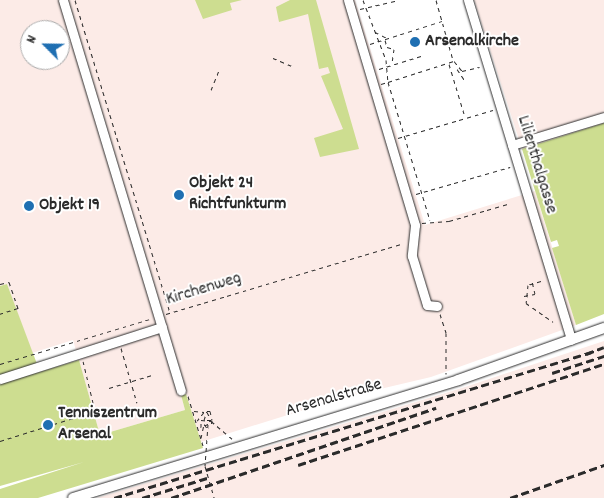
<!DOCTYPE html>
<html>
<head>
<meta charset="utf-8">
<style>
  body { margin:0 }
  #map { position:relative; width:604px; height:498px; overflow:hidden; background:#fff; font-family:Dekko,sans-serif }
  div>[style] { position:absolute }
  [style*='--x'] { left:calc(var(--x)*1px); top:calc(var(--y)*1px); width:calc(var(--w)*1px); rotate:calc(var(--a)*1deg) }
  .built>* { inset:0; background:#fcebe7 }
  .green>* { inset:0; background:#cddd90 }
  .path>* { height:1px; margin-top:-0.5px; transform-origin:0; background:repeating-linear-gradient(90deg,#2b2b2b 0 4px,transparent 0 8px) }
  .roads { filter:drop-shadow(0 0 1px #2b2b2b) drop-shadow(0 0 1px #2b2b2b) }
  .minor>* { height:9px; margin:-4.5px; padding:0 4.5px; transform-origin:4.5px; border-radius:4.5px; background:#fff }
  .major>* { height:10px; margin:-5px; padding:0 5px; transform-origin:5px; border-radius:5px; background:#fff }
  .rail>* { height:2.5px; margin-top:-1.25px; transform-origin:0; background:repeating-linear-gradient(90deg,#2b2b2b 0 8px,transparent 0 12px) }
  .path-bridge>* { height:1px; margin-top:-0.5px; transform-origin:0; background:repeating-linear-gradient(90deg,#2b2b2b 0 4px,transparent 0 8px) }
  .dots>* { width:14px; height:14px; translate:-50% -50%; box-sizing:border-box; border:2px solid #fff; border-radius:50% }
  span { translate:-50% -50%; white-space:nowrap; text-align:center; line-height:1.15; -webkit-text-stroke:4px #fff; paint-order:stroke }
  .poi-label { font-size:18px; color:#2b2b2b; font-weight:700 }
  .left { translate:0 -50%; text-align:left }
  .street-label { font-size:18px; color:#2b2b2b }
  .north { position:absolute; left:20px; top:20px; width:50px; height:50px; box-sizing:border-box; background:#fff; border:1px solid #aaa; border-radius:50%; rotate:293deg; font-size:14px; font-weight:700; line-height:20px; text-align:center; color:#2b2b2b }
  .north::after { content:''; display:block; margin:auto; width:18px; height:22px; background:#1f6fb2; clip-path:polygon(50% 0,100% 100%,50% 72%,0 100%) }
</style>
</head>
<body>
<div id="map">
  <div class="built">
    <div style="clip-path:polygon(evenodd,0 0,355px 0,425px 225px,535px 191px,576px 325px,431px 377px,342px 398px,201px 442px,186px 394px,181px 395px,185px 410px,100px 435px,73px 340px,32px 353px,7px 284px,0 286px,0 0,30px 30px,60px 30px,60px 60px,30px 60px,30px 30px)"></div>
    <div style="clip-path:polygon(474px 0,604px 0,604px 123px,522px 149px)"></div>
    <div style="clip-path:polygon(604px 341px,604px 498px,97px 498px,462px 388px)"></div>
  </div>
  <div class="green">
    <div style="clip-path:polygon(195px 0,242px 0,230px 3px,232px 10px,203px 19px)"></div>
    <div style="clip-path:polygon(290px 0,316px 0,359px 149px,320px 157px,314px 138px,343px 129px,321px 76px,330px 73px,328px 67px,319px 69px,308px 14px,279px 22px,276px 7px)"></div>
    <div style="clip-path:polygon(604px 123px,604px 314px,576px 325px,552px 248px,559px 246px,557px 240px,551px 242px,522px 149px)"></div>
    <div style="clip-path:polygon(7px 284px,37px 364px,0 376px,0 286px)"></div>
    <div style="clip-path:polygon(79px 360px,100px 435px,185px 410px,181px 395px,186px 394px,203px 448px,38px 498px,0 498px,0 489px,84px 462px,0 486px,0 384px)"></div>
  </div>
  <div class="path">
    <div style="--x:75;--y:0;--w:326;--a:73.1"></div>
    <div style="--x:363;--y:0;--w:64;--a:69"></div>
    <div style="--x:386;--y:60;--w:22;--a:85"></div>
    <div style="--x:388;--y:82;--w:69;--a:-17.7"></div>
    <div style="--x:454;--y:61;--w:13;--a:51"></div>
    <div style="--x:462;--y:71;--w:18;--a:-13"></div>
    <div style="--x:436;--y:0;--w:62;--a:74.2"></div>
    <div style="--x:360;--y:9;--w:39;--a:-13"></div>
    <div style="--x:375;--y:32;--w:13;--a:27"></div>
    <div style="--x:385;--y:40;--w:7;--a:74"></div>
    <div style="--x:387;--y:47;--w:7;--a:16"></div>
    <div style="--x:394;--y:49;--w:15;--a:98"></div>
    <div style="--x:370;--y:44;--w:76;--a:-17.7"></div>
    <div style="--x:273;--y:58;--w:23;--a:23"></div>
    <div style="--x:449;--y:64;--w:55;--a:73.2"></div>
    <div style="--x:379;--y:69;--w:44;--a:-17.2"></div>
    <div style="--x:457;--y:69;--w:14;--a:56"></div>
    <div style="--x:381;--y:84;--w:7;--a:-16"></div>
    <div style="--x:388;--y:82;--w:144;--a:73.1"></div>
    <div style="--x:211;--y:90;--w:22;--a:-68"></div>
    <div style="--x:398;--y:138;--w:99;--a:-16.4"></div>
    <div style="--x:416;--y:194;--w:98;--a:-16"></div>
    <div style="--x:422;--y:223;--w:27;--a:-4"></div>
    <div style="--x:449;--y:221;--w:61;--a:-16.1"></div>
    <div style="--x:541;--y:281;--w:14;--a:163"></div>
    <div style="--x:528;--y:285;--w:18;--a:96"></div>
    <div style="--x:526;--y:303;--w:33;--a:35"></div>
    <div style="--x:0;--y:284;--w:9;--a:-13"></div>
    <div style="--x:9;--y:282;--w:28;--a:71"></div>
    <div style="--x:18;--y:308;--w:19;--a:162"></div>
    <div style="--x:524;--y:296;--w:11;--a:-10"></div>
    <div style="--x:535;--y:294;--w:13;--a:-103"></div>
    <div style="--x:166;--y:314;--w:248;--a:-16.6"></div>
    <div style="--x:440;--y:314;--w:20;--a:72"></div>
    <div style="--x:446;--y:333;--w:41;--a:90"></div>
    <div style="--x:121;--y:348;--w:57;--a:73.8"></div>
    <div style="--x:0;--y:364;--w:157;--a:-16.7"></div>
    <div style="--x:109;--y:388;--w:45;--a:-16.8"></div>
    <div style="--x:188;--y:396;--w:55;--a:73.2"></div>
    <div style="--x:194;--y:411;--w:10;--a:6"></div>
    <div style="--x:204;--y:412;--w:11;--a:128"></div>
    <div style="--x:208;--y:424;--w:8;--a:157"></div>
    <div style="--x:201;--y:427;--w:7;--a:-90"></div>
    <div style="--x:201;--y:420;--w:10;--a:6"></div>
    <div style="--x:211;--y:421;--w:30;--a:40"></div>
    <div style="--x:201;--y:438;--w:14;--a:-78"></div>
    <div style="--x:0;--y:441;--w:100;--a:-17.5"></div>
    <div style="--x:95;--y:411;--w:51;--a:-103.5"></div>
  </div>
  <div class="roads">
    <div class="minor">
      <div style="--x:63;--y:0;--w:408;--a:73.2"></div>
      <div style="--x:348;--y:0;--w:235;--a:73.4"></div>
      <div style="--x:415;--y:225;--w:31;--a:96"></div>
      <div style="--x:412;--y:256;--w:51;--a:73"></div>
      <div style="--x:427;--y:305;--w:10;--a:6"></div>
      <div style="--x:468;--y:0;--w:355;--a:73.1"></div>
      <div style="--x:512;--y:145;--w:96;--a:-16.9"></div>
      <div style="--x:0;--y:379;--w:170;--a:-17.8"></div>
    </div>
    <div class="major">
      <div style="--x:73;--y:498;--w:403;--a:-17"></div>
      <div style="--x:458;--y:380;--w:155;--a:-19.6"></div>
    </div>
  </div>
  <div class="rail">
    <div style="--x:586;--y:354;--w:19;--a:-21"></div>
    <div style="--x:552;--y:373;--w:55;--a:-18.1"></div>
    <div style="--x:298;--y:465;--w:322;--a:-18.3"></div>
    <div style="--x:114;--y:498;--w:499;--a:-17"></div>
    <div style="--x:142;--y:498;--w:68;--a:-17.1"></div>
    <div style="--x:171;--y:498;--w:280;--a:-18.8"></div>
    <div style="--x:510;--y:498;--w:100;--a:-19.3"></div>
  </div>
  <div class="path-bridge">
    <div style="--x:207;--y:412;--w:9;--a:63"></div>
    <div style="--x:211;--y:420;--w:7;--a:180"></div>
    <div style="--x:204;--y:420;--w:9;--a:-72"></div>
    <div style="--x:207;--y:411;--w:3;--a:0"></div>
    <div style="--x:210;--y:411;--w:9;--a:77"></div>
    <div style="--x:212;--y:420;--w:7;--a:98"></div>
    <div style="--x:204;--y:424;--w:5;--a:53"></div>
    <div style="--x:208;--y:424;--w:42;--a:94.1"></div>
    <div style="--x:205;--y:466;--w:33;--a:74"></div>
  </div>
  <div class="dots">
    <div style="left:415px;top:42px;background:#1f6fb2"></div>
    <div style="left:179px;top:195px;background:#1f6fb2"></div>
    <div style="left:29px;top:206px;background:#1f6fb2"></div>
    <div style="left:48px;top:425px;background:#1f6fb2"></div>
  </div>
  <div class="poi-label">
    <span class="left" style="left:425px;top:42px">Arsenalkirche</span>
    <span class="left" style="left:189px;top:195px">Objekt 24<br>Richtfunkturm</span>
    <span class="left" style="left:39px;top:206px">Objekt 19</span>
    <span class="left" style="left:58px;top:425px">Tenniszentrum<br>Arsenal</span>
  </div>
  <div class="street-label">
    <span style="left:536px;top:165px;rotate:73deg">Lilienthalgasse</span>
    <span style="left:204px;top:290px;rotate:-17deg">Kirchenweg</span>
    <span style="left:334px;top:399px;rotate:-16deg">Arsenalstraße</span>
  </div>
  <div class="north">N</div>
</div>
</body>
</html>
